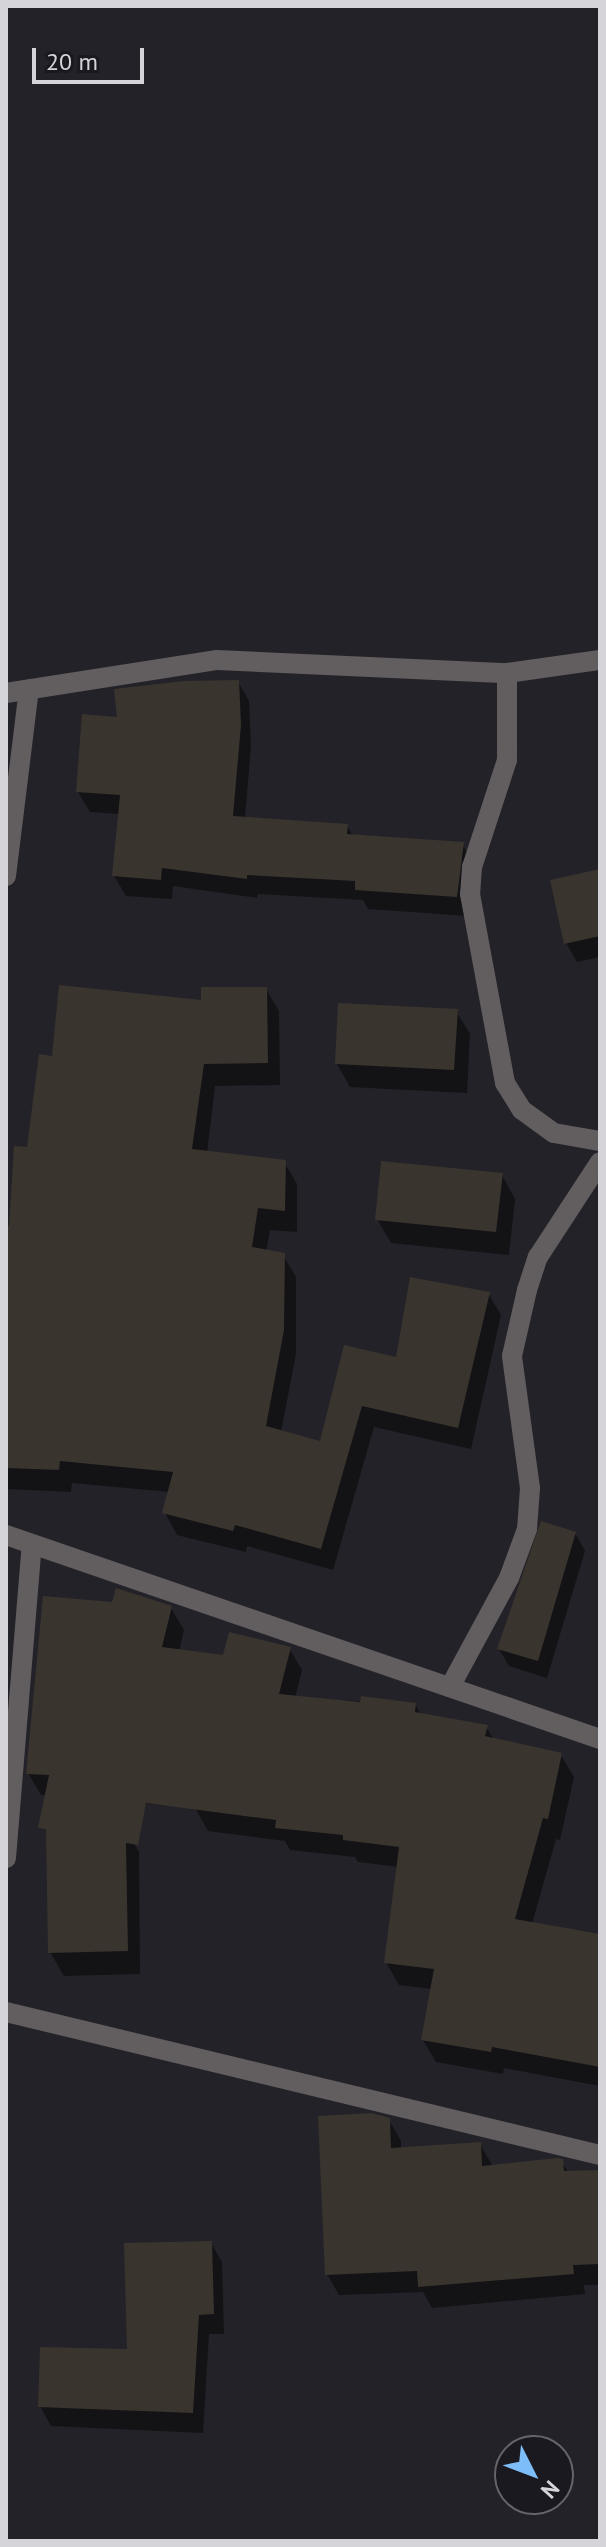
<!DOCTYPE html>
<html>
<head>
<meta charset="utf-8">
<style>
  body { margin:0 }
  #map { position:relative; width:606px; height:2547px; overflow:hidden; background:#242229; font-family:"PT Sans",sans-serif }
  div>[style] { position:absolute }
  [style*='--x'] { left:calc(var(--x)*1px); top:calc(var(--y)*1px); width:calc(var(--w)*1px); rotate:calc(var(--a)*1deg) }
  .shadow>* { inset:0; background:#0007 }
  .building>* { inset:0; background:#3a342e }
  .minor>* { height:20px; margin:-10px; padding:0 10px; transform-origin:10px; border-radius:10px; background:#625d5e }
  .tertiary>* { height:20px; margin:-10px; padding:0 10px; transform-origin:10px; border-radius:10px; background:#625d5e }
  span { translate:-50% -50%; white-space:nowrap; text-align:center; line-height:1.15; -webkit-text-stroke:6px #1b1920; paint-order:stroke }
  .frame { position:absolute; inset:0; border:8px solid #d5d4d9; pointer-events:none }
  .north { position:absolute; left:494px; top:2435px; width:80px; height:80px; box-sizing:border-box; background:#1b1920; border:2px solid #65646a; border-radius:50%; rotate:132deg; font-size:22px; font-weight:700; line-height:32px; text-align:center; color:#d5d4d9 }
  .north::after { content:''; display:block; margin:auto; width:28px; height:36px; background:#7dbef9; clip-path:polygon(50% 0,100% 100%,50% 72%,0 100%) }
  .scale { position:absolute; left:32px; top:48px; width:112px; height:36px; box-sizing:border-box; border:4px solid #d5d4d9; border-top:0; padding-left:10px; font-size:24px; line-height:28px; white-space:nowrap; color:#d5d4d9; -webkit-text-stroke:6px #1b1920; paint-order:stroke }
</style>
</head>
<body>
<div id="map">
  <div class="shadow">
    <div style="clip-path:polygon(238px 682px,249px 701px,251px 746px,245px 818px,347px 826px,353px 836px,462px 844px,474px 864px,468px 916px,368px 909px,363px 900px,258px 894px,257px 898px,173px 886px,172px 899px,126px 896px,114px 876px,120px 814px,90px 812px,78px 792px,119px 719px)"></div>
    <div style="clip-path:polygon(600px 871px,600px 957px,577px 962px,566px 943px)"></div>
    <div style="clip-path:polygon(266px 989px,279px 1011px,280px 1085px,215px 1086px,207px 1153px,284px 1162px,297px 1184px,297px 1232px,270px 1230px,266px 1252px,283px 1255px,296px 1277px,296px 1354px,281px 1432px,322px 1444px,397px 1360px,488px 1293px,501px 1315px,471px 1449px,374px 1427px,333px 1570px,247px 1546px,246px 1552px,177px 1535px,165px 1513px,170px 1492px,72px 1483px,71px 1492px,6px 1489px,6px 1228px,11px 1229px,54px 1058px,203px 1002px)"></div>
    <div style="clip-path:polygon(456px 1011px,470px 1034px,467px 1093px,350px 1087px,337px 1064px)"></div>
    <div style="clip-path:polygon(502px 1175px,515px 1199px,509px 1255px,391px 1243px,377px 1219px)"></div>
    <div style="clip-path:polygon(575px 1533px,585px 1551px,547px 1678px,509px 1666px,499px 1649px)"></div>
    <div style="clip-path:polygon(114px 1604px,171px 1608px,184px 1630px,179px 1651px,225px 1657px,289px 1648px,302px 1670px,295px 1698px,415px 1704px,421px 1715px,486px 1727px,494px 1740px,561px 1755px,574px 1777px,560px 1840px,556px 1839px,532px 1924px,600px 1936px,600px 2086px,504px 2068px,503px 2074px,436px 2062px,423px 2040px,432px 1989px,399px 1985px,386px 1962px,399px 1867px,358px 1862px,355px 1857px,290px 1850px,285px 1841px,208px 1831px,195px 1808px,41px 1795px,28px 1773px)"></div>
    <div style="clip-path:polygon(125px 1828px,139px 1852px,140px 1974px,64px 1976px,50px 1952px)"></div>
    <div style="clip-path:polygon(389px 2120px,401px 2141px,401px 2149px,480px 2144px,492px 2165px,561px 2161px,568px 2172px,600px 2172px,600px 2285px,584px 2285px,585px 2294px,432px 2308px,423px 2292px,339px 2295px,327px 2274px)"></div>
    <div style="clip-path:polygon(211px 2243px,222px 2262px,224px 2334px,209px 2334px,203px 2433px,51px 2426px,40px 2406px,129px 2351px)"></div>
  </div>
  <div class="building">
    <div style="clip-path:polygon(239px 680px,241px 725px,233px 816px,348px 824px,347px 834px,464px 842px,457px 897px,355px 890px,355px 881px,247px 875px,247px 879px,162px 868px,161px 880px,112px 876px,120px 795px,76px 792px,82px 714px,117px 717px,114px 689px,184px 681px)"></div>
    <div style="clip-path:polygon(600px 869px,600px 936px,564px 944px,550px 880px)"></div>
    <div style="clip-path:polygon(59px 985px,201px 1000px,201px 987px,267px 987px,268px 1063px,204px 1064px,192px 1149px,286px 1160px,285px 1211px,258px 1208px,252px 1247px,285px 1253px,284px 1330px,266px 1426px,320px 1441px,344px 1345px,396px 1357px,410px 1277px,490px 1292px,458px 1428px,362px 1406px,321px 1549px,235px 1525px,233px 1531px,162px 1513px,173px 1472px,60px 1461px,59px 1470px,6px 1468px,6px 1226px,9px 1226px,14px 1146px,27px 1147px,39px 1054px,52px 1056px)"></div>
    <div style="clip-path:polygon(338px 1003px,458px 1009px,454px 1070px,335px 1064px)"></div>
    <div style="clip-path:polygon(381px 1161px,503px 1173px,496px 1232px,375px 1220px)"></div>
    <div style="clip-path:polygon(541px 1521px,576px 1532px,538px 1661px,497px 1649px)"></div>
    <div style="clip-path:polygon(116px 1588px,172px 1606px,162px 1647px,223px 1655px,229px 1632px,291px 1647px,279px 1694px,360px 1702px,361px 1696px,416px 1703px,415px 1712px,488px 1725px,485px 1736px,562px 1753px,548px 1819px,543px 1818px,515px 1919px,600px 1934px,600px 2067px,492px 2047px,491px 2052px,421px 2040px,434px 1969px,384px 1963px,399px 1847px,343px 1840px,343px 1835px,275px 1828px,276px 1820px,146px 1803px,138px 1845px,126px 1843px,128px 1951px,48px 1953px,46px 1829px,38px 1828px,49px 1775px,26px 1774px,43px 1596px,112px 1602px)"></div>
    <div style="clip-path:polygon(371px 2113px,390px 2118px,391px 2148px,481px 2142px,482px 2166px,557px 2158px,563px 2159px,564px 2171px,600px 2170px,600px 2264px,573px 2265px,574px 2274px,418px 2287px,417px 2271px,325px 2275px,318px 2116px)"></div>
    <div style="clip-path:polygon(212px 2241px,214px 2314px,199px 2315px,193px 2413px,38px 2407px,40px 2347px,127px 2349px,124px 2243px)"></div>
  </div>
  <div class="minor">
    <div style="--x:507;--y:673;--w:87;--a:90"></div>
    <div style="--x:507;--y:760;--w:113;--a:108.1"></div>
    <div style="--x:472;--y:867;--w:27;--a:94"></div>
    <div style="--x:470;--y:894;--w:192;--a:79.5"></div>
    <div style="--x:505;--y:1083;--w:32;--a:58"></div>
    <div style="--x:522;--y:1110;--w:39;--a:36"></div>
    <div style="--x:554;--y:1133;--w:47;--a:9.9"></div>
    <div style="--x:6;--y:876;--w:188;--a:-83"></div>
    <div style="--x:6;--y:1535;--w:628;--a:18.95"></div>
    <div style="--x:450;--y:1687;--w:124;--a:-61.6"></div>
    <div style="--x:509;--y:1578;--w:52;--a:-69.8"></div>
    <div style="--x:527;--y:1529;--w:41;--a:-85.8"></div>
    <div style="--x:530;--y:1488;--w:133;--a:-97.8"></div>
    <div style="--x:512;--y:1356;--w:68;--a:-77.2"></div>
    <div style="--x:527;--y:1290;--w:35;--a:-72"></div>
    <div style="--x:538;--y:1257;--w:113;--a:-56.9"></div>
    <div style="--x:6;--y:1858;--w:314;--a:-85.3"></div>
    <div style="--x:6;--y:2012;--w:611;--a:13.54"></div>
  </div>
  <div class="tertiary">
    <div style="--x:6;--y:693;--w:214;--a:-8.9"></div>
    <div style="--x:217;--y:660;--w:290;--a:2.6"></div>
    <div style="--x:507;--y:673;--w:94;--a:-8"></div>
  </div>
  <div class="frame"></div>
  <div class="north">N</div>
  <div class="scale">20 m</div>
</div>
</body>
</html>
